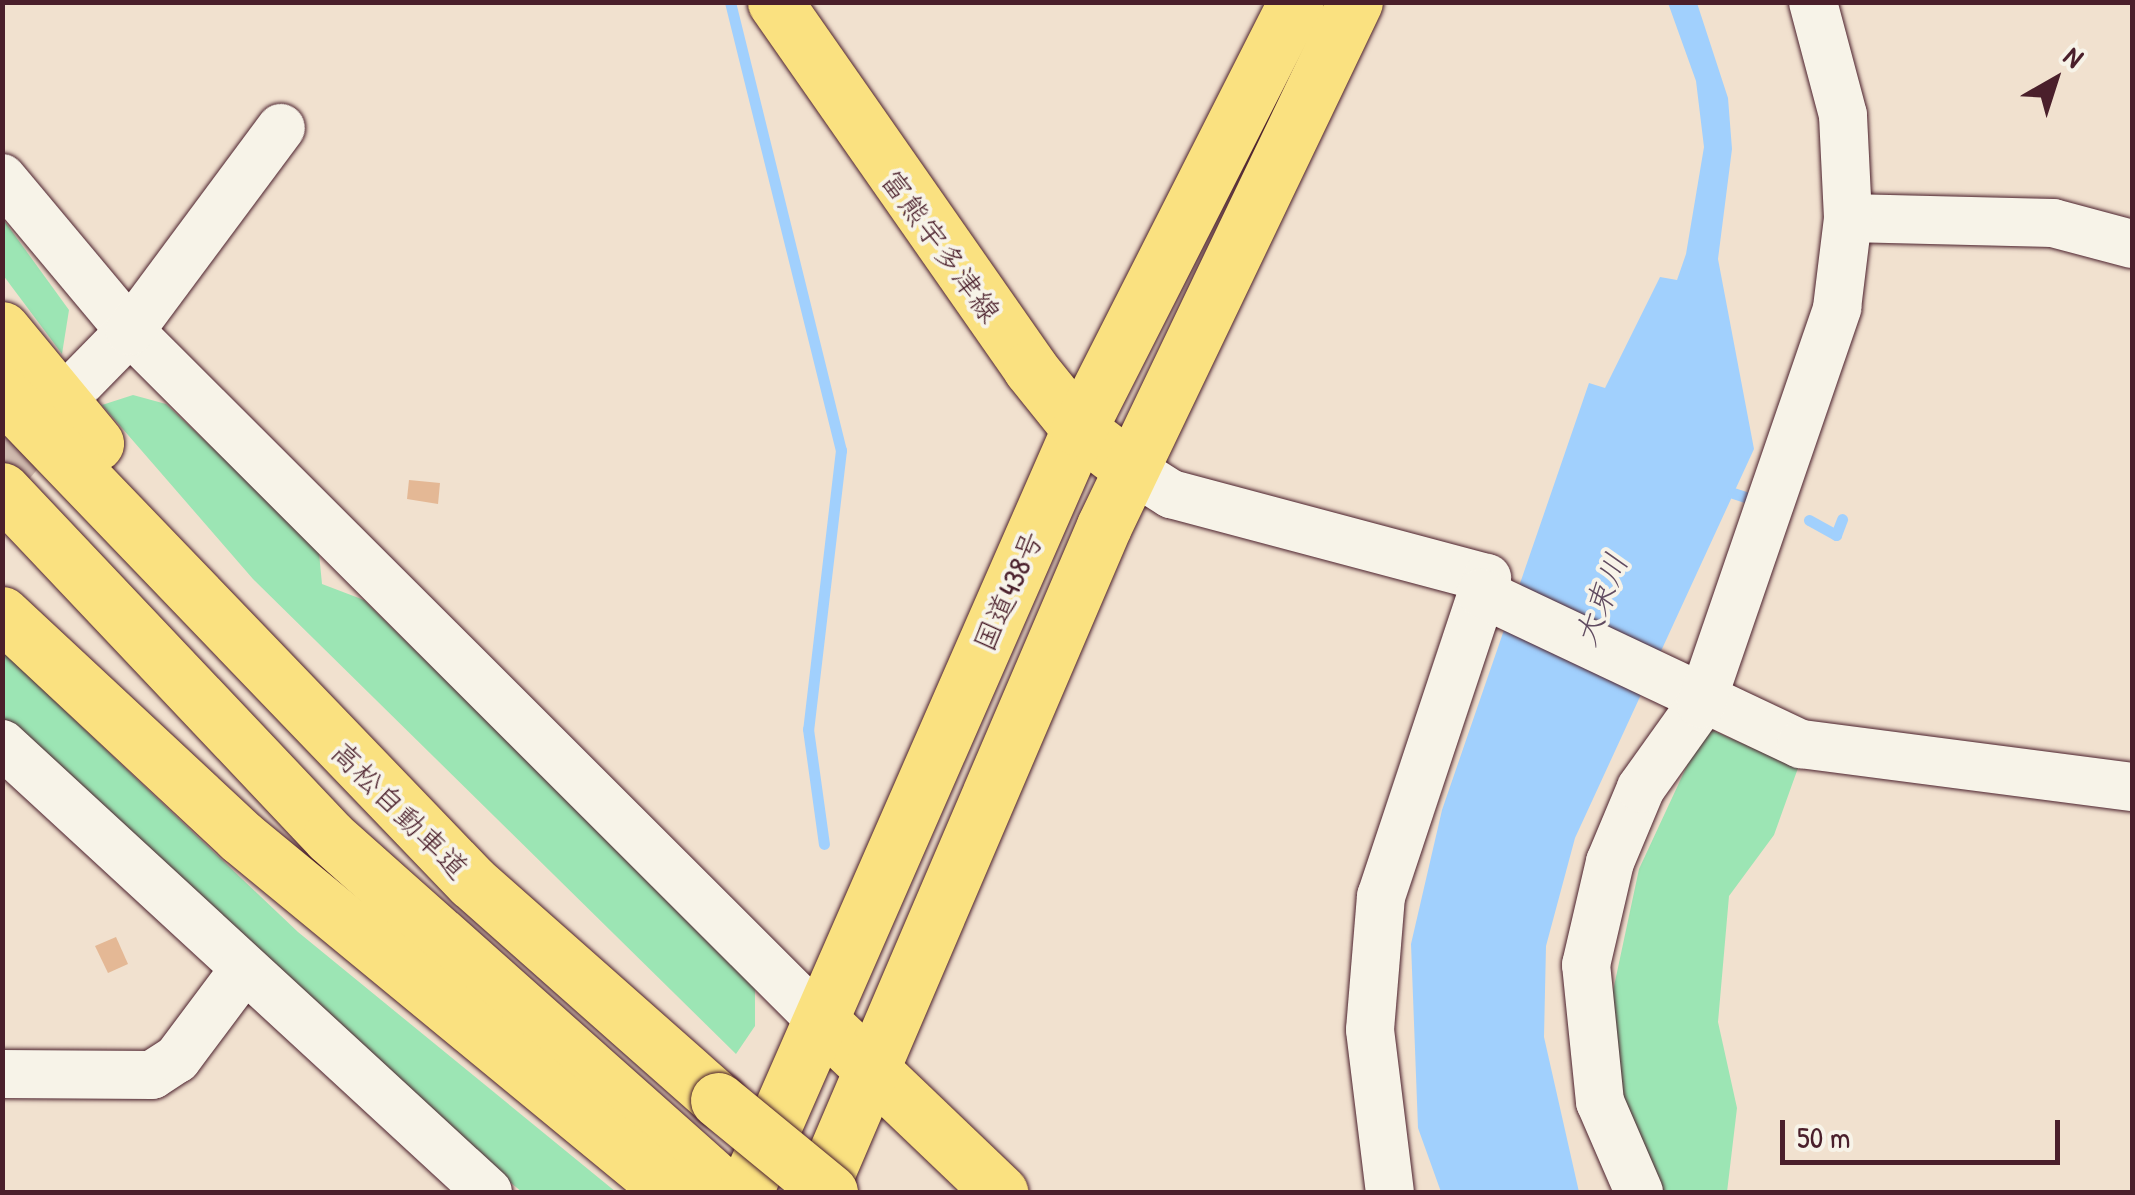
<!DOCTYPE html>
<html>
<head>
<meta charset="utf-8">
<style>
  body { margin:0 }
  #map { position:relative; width:2135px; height:1195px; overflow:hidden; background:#f1e1cf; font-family:"Patrick Hand","Klee One",sans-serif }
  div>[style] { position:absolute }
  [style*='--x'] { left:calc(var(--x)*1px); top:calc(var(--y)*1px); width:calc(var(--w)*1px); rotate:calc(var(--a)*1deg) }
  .green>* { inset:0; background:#9ce5b4 }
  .water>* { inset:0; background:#a1d0fd }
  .stream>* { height:11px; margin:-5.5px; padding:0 5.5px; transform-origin:5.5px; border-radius:5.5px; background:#a1d0fd }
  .building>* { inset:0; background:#e4b895 }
  .minor-tunnel>* { height:48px; margin-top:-24px; transform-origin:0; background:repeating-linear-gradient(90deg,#d0baae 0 48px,transparent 0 72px) }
  .roads { filter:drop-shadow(0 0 2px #4a1f2b) drop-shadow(0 0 2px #4a1f2b) }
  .minor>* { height:48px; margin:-24px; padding:0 24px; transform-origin:24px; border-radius:24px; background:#f7f3e8 }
  .major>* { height:55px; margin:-27.5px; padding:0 27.5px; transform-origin:27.5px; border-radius:27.5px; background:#fae180 }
  .highway>* { height:55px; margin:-27.5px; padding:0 27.5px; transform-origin:27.5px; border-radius:27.5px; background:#fae180 }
  .bridges { filter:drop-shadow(0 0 2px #4a1f2b) drop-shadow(0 0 2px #4a1f2b) }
  .highway-bridge>* { height:55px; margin:-27.5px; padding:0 27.5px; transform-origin:27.5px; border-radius:27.5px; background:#fae180 }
  span { translate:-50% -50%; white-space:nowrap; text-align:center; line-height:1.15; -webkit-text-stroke:8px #f7f3e8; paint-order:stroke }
  .street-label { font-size:30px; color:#4a1f2b }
  .water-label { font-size:32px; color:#604b60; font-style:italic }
  .frame { position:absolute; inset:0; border:5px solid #4a1f2b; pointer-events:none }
  .north { position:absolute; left:2005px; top:30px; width:100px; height:100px; -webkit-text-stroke:8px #f7f3e8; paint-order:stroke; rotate:39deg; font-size:28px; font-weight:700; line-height:40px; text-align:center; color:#4a1f2b }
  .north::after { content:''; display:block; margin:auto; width:35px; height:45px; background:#4a1f2b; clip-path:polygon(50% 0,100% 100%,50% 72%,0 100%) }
  .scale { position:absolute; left:1780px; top:1120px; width:280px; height:45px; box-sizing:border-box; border:5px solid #4a1f2b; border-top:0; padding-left:12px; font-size:30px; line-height:35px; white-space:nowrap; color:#4a1f2b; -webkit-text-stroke:8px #f7f3e8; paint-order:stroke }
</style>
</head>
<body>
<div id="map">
  <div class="green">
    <div style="clip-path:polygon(3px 219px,69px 310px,62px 354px,3px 275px)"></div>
    <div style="clip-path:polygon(133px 395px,166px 404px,247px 480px,319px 553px,322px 584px,364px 600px,755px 984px,755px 1026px,736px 1054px,253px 579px,102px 405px)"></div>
    <div style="clip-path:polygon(2px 651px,298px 932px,616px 1192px,522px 1192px,446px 1129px,3px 719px)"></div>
    <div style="clip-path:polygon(1705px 727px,1798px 768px,1774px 835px,1729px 896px,1718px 1022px,1737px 1108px,1727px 1192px,1648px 1192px,1612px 1078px,1610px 1005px,1639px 869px)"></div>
  </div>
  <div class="water">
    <div style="clip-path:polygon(1668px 3px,1697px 3px,1728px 98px,1732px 149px,1718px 259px,1754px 449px,1575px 838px,1546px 946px,1544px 1037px,1579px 1192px,1441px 1192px,1418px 1128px,1411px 944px,1442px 810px,1589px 383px,1605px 388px,1660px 277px,1677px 280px,1686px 254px,1704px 147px,1696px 81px)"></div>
  </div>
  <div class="stream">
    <div style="--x:730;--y:2;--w:462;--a:76.1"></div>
    <div style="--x:841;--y:450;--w:281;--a:96.7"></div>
    <div style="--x:808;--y:729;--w:116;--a:82.1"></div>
    <div style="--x:1733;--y:493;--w:26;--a:18"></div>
    <div style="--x:1809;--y:520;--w:31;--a:29"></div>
    <div style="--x:1836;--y:535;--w:17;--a:-69"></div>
  </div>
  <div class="building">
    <div style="clip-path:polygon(409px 480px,440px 483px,438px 504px,407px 499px)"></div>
    <div style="clip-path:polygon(116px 937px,128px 964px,108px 973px,95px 946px)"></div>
  </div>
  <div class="minor-tunnel">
    <div style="--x:2;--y:474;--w:92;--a:-49.9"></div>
  </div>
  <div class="roads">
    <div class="minor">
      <div style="--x:2;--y:178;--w:199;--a:50.1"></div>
      <div style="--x:130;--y:331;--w:977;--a:44.96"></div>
      <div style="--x:1848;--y:218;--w:205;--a:1.4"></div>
      <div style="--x:2053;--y:223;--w:82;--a:14.9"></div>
      <div style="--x:81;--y:381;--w:70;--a:-45.6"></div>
      <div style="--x:130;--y:331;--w:253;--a:-53.4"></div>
      <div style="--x:1130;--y:468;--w:49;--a:32.4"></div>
      <div style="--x:1171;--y:494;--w:327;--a:14.9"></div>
      <div style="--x:1487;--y:578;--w:335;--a:108.4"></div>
      <div style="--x:1381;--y:896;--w:134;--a:94.7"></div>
      <div style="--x:1370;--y:1030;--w:163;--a:83"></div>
      <div style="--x:1481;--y:593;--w:354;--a:25.3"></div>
      <div style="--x:1801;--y:744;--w:334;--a:7.4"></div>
      <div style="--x:2;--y:744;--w:661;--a:42.67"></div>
      <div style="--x:2;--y:1074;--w:150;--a:0.4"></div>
      <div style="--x:152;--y:1075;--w:30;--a:-33"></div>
      <div style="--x:177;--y:1059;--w:109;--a:-53.2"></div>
      <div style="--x:1639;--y:1192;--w:98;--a:-113.4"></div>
      <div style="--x:1600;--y:1102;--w:138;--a:-95.8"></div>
      <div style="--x:1586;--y:965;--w:106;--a:-76.9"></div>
      <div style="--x:1610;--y:862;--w:80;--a:-67.3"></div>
      <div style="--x:1641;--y:788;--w:103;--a:-54.5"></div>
      <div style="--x:1701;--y:704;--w:419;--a:-71"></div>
      <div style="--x:1837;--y:308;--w:91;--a:-83"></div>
      <div style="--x:1848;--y:218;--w:103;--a:-92.8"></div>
      <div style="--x:1843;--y:115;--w:117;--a:-104.9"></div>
    </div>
    <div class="major">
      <div style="--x:775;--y:2;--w:446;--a:55.1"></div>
      <div style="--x:1030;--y:368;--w:78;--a:51.2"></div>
      <div style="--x:1079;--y:429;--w:64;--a:37.4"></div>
      <div style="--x:821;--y:1021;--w:248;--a:43.7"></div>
    </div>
    <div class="highway">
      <div style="--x:2;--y:329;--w:148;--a:50.5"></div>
      <div style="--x:2;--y:393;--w:678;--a:46.14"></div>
      <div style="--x:472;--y:882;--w:329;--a:41.5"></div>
      <div style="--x:2;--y:490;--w:477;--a:46.6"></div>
      <div style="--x:330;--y:837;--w:534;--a:41.66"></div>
      <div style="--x:2;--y:614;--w:327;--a:43"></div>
      <div style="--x:241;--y:837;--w:558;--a:39.48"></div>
      <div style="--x:745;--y:1192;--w:833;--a:-66.36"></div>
      <div style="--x:1079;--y:429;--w:479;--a:-63.1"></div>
      <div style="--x:819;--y:1192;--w:724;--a:-66.83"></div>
      <div style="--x:1104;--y:526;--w:581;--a:-64.41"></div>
    </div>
  </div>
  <div class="bridges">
    <div class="highway-bridge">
      <div style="--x:718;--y:1100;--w:145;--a:39.4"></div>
    </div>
  </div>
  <div class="street-label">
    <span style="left:941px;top:246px;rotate:54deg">富熊宇多津線</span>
    <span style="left:1008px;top:591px;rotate:-66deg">国道438号</span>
    <span style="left:400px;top:810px;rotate:45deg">高松自動車道</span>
  </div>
  <div class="water-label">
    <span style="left:1601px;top:600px;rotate:-69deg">大束川</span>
  </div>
  <div class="frame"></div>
  <div class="north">N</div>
  <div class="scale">50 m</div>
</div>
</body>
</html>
